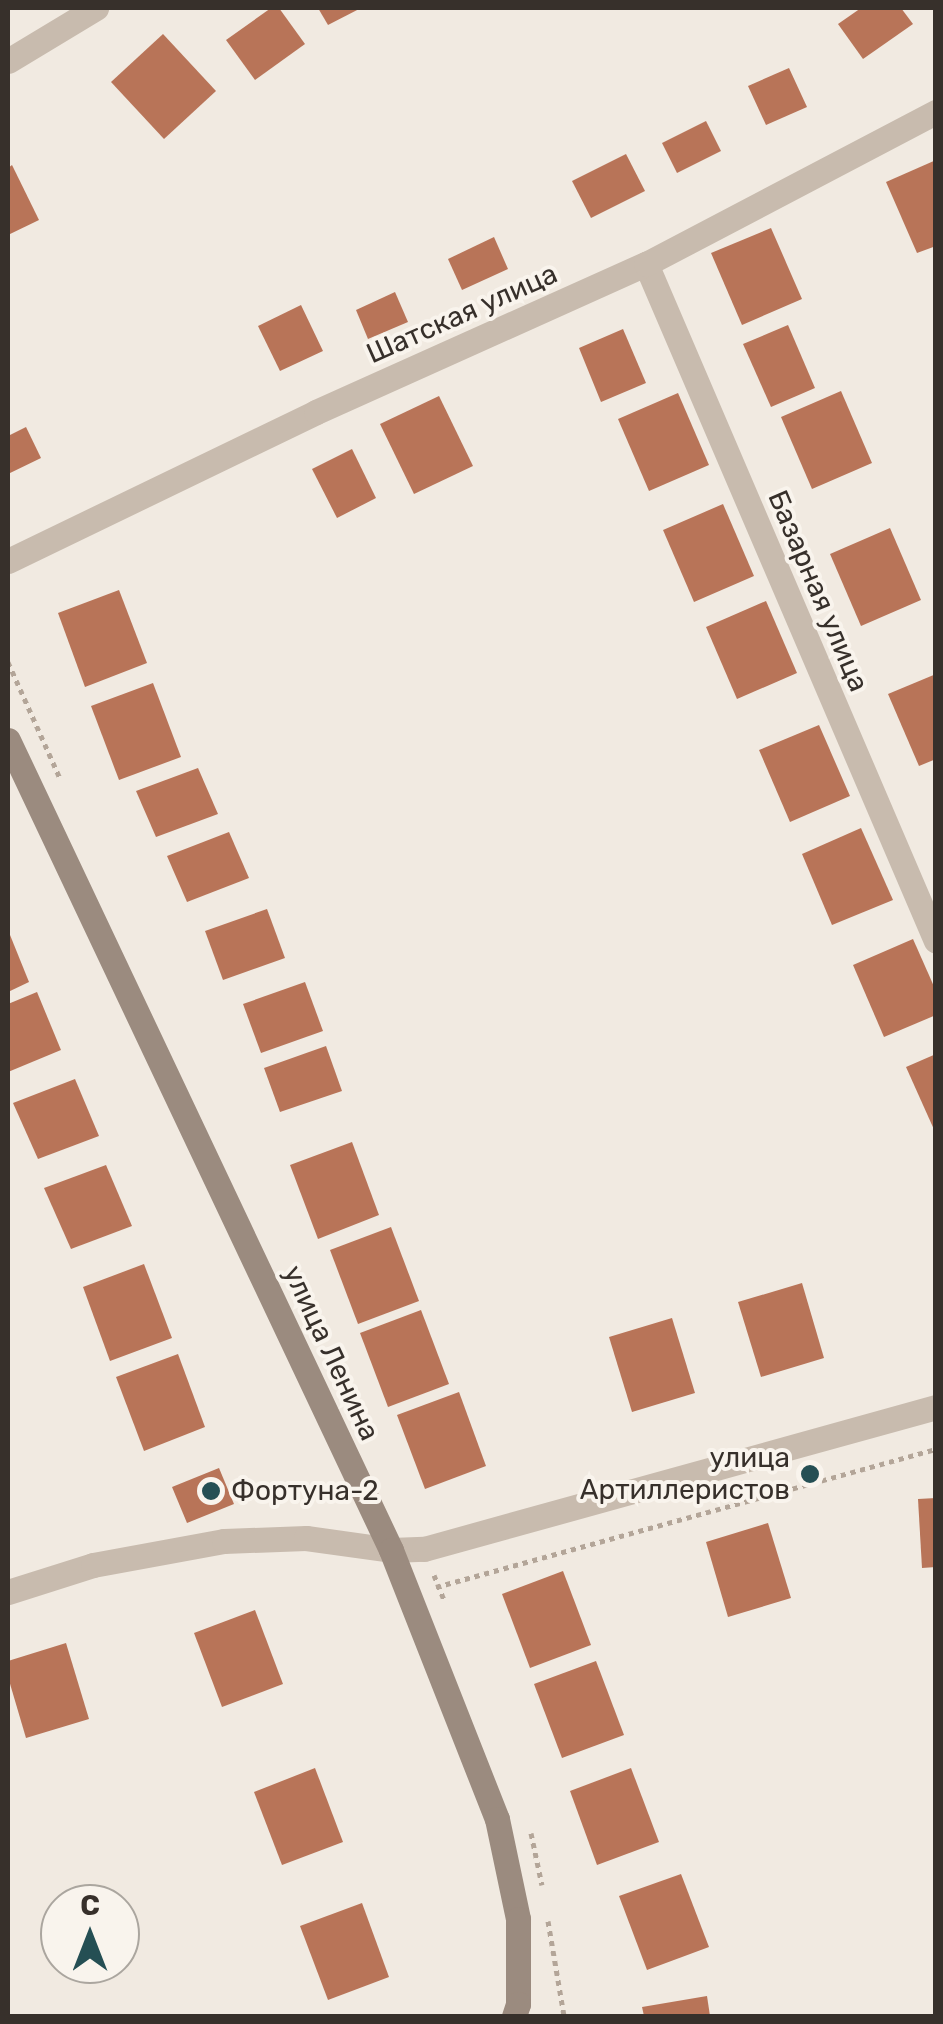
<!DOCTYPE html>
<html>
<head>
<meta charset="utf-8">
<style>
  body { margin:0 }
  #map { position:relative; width:943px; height:2024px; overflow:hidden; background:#f1eae1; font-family:Rubik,sans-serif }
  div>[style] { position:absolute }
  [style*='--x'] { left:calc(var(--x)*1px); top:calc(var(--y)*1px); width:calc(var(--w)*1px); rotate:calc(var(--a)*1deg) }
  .building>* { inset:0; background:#b87458 }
  .path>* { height:5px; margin-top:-2.5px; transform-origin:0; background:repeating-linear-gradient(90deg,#b3a598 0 5px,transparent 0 10px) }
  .minor>* { height:25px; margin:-12.5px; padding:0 12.5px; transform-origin:12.5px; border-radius:12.5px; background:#c8bbae }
  .tertiary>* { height:25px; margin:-12.5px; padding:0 12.5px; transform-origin:12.5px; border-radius:12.5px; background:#c8bbae }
  .secondary>* { height:25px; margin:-12.5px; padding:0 12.5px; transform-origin:12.5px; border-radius:12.5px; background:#9b8b7f }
  .dots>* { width:28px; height:28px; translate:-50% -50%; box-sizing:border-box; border:5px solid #f9f4ed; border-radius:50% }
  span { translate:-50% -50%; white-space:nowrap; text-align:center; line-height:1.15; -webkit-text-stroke:8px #f9f4ed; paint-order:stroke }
  .street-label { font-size:28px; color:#37302b }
  .poi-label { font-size:28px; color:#37302b }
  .right { translate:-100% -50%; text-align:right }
  .left { translate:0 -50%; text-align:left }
  .frame { position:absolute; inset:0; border:10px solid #37302b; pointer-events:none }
  .north { position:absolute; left:40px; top:1884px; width:100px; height:100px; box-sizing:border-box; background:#f9f4ed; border:2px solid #aba69f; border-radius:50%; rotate:0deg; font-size:28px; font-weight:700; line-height:40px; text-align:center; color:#37302b }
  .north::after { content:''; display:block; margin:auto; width:35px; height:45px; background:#254f54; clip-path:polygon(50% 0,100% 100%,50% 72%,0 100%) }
</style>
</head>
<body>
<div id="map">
  <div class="building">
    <div style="clip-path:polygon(271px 8px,279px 8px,305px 44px,255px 80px,226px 40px)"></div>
    <div style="clip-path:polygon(318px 8px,361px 8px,328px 25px)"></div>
    <div style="clip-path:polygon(861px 8px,901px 8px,913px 24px,863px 59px,838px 24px)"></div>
    <div style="clip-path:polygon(163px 34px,216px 91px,164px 139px,111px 82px)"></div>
    <div style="clip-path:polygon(789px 68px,807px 107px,766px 125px,748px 86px)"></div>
    <div style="clip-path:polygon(706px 121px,721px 151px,677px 173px,662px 143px)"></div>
    <div style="clip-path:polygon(626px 154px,645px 191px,591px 218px,572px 181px)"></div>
    <div style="clip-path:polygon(936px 160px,936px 246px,917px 253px,886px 182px)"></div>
    <div style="clip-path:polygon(12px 165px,39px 220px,8px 235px,8px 168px)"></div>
    <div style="clip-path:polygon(771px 228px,802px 299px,742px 325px,711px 253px)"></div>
    <div style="clip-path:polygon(494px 237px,508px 269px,462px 290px,448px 259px)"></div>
    <div style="clip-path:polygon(395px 292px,408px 322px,368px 339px,356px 310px)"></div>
    <div style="clip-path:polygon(301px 305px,323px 351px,280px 371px,258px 326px)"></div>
    <div style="clip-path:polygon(788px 325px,815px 388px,771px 407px,743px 344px)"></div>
    <div style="clip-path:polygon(623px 329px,646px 383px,601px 402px,579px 348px)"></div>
    <div style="clip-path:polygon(841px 391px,872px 463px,812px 489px,781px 417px)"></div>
    <div style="clip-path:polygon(678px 393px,709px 465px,649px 491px,618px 419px)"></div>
    <div style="clip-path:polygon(439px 396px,473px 466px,414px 494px,380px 424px)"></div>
    <div style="clip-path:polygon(26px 427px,41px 458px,8px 474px,8px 436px)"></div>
    <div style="clip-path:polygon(352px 449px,376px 498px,337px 518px,312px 469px)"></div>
    <div style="clip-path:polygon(723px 504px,754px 576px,694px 602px,663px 530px)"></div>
    <div style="clip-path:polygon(890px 528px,921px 600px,861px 626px,830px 554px)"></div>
    <div style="clip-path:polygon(119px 590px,147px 663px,85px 687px,58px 613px)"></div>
    <div style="clip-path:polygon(766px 601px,797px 673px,737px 699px,706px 627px)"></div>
    <div style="clip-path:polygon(936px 674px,936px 759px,919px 766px,888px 694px)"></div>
    <div style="clip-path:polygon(153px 683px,181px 757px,119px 780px,91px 706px)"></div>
    <div style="clip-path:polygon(819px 725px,850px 796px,790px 822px,759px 750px)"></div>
    <div style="clip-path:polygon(198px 768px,218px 814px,156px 837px,136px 791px)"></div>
    <div style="clip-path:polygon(861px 828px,893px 900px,832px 925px,802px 854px)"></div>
    <div style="clip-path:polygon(229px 832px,249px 878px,187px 902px,167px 856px)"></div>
    <div style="clip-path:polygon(267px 909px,285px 958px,223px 980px,205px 931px)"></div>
    <div style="clip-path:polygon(8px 930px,29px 982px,8px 992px)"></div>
    <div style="clip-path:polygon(913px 939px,936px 991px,936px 1015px,884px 1037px,853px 965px)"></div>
    <div style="clip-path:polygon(305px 982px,323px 1031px,261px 1053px,243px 1004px)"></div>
    <div style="clip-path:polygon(37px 992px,61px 1050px,8px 1072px,8px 1004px)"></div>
    <div style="clip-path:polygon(326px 1046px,342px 1091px,280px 1112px,264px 1068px)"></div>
    <div style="clip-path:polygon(936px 1054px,936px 1134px,906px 1067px)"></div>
    <div style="clip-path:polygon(75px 1079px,99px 1136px,38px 1159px,13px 1103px)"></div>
    <div style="clip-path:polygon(352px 1142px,379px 1215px,318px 1239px,290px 1165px)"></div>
    <div style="clip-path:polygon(106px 1165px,132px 1226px,71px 1249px,44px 1188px)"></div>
    <div style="clip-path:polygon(391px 1227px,419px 1301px,358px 1324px,330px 1250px)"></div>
    <div style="clip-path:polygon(144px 1264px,172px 1338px,110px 1361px,83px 1287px)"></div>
    <div style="clip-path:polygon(802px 1283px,824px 1358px,761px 1377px,738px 1302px)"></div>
    <div style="clip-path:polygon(421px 1310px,449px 1384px,388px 1407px,360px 1333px)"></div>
    <div style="clip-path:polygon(672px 1318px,695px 1393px,632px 1412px,609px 1337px)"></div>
    <div style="clip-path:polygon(178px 1354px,205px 1427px,144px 1451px,116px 1377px)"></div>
    <div style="clip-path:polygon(459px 1392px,486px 1466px,425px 1489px,397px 1415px)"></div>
    <div style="clip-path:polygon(219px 1468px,234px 1504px,187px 1523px,172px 1487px)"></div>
    <div style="clip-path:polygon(936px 1498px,936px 1567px,922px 1568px,918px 1499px)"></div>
    <div style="clip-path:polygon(768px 1523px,791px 1598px,728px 1617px,706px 1542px)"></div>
    <div style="clip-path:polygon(563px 1571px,591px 1645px,530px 1668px,502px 1594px)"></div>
    <div style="clip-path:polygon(255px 1610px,283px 1684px,222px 1707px,194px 1633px)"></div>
    <div style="clip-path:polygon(66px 1643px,89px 1719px,26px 1738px,8px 1677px,8px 1661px)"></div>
    <div style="clip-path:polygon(596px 1661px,624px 1735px,562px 1758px,534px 1684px)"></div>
    <div style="clip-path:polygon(315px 1768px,343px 1842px,282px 1865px,254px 1792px)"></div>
    <div style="clip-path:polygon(631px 1768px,659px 1842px,597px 1865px,570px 1791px)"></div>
    <div style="clip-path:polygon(681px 1874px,709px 1947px,647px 1970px,619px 1896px)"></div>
    <div style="clip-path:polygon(362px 1903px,389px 1977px,328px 2000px,300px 1926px)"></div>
    <div style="clip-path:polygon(707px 1996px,710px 2016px,644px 2016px,642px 2007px)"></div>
  </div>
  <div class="path">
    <div style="--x:8;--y:662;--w:127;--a:65.9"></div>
    <div style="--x:434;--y:1575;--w:29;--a:68"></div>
    <div style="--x:436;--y:1587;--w:519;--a:-15.43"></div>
    <div style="--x:531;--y:1833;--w:53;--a:78.1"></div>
    <div style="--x:548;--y:1921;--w:96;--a:80.4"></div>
  </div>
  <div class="minor">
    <div style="--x:8;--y:61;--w:103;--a:-31.1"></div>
    <div style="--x:646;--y:264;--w:736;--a:66.81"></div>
    <div style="--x:8;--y:561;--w:342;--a:-25.8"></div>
    <div style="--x:316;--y:412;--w:362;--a:-24.2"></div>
    <div style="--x:646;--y:264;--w:327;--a:-27.7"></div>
    <div style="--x:8;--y:1592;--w:89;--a:-17.6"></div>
    <div style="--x:93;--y:1565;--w:133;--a:-10.4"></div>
    <div style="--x:224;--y:1541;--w:82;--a:-2.1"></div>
    <div style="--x:306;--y:1538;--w:86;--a:8"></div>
  </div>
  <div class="tertiary">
    <div style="--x:391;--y:1550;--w:33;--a:-2"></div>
    <div style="--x:424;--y:1549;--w:531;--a:-15.5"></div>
  </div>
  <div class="secondary">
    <div style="--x:8;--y:740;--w:896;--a:64.69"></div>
    <div style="--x:391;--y:1550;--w:289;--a:68.5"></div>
    <div style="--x:497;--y:1819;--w:102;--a:78.1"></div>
    <div style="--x:518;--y:1919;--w:85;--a:90"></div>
    <div style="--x:518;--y:2004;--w:13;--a:108"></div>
  </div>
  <div class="dots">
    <div style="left:810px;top:1474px;background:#254f54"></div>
    <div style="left:211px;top:1491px;background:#254f54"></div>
  </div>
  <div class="street-label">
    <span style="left:462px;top:314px;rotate:-24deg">Шатская улица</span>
    <span style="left:818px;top:591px;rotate:67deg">Базарная улица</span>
    <span style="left:331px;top:1353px;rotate:65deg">улица Ленина</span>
  </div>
  <div class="poi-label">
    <span class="right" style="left:790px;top:1474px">улица<br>Артиллеристов</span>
    <span class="left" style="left:231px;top:1491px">Фортуна-2</span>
  </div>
  <div class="frame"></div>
  <div class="north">С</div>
</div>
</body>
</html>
